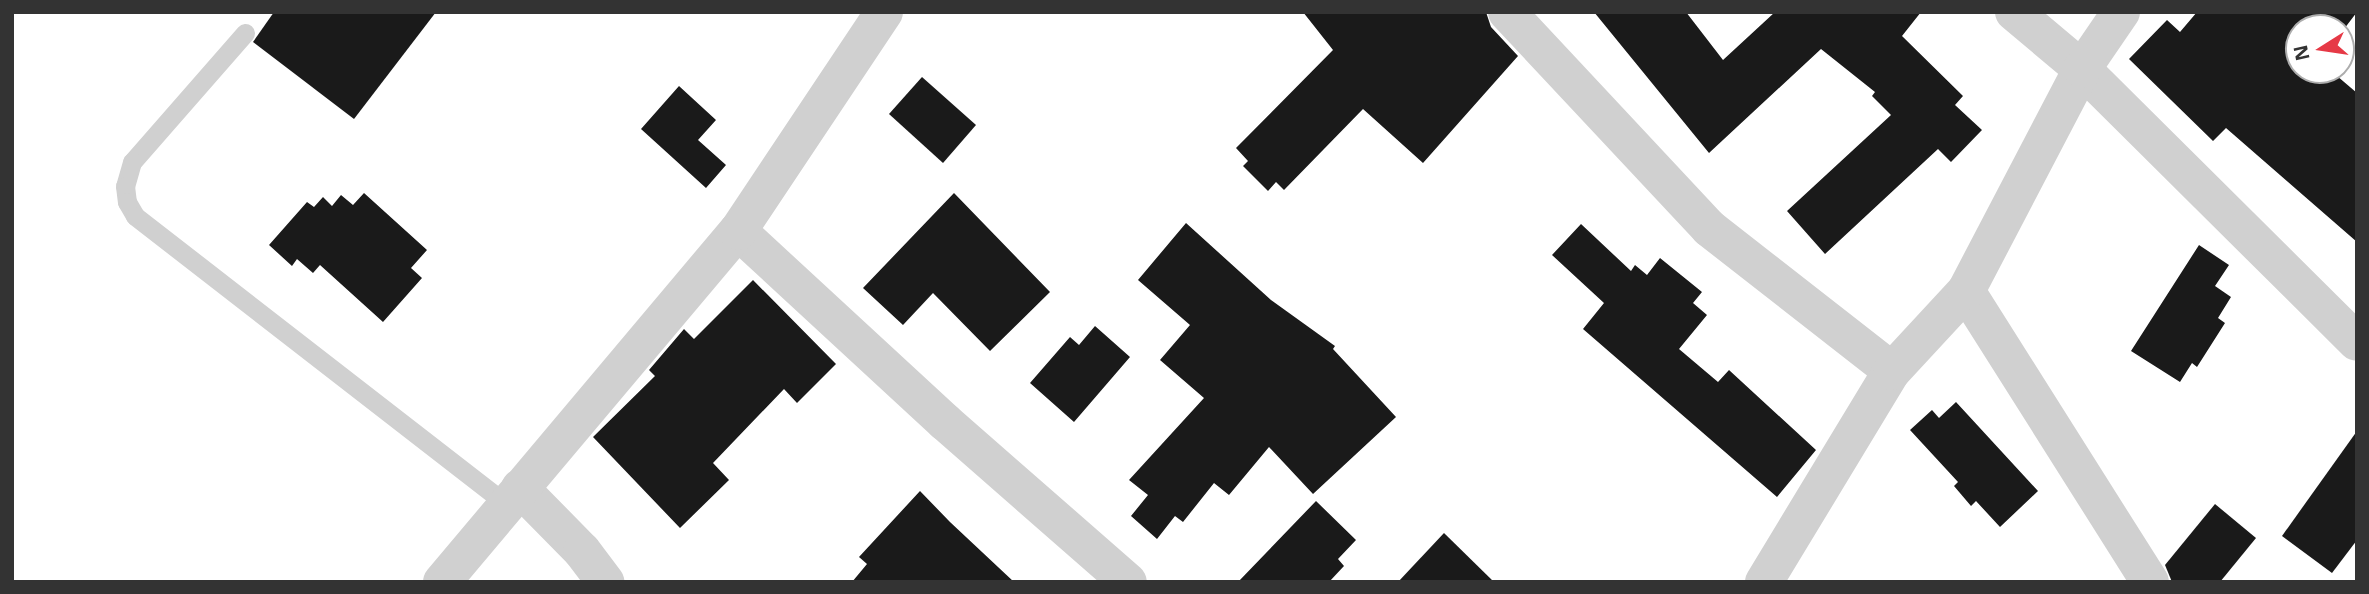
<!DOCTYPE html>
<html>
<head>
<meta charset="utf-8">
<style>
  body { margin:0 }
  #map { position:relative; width:2369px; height:594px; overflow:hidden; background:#fff; font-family:"Noto Sans",sans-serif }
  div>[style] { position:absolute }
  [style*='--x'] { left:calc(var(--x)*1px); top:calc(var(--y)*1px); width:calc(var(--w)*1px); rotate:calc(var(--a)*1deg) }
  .building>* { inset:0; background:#1a1a1a }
  .service>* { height:19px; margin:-9.5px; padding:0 9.5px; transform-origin:9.5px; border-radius:9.5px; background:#d0d0d0 }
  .minor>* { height:38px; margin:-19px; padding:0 19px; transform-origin:19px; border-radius:19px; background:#d0d0d0 }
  span { translate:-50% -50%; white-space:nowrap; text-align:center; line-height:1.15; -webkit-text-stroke:7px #fff; paint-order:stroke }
  .frame { position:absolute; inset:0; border:14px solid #333; pointer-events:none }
  .north { position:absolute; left:2285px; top:14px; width:70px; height:70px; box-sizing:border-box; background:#fff; border:2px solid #adadad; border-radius:50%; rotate:258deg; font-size:19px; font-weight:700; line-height:28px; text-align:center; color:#333 }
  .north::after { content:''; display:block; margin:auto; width:24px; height:32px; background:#e63946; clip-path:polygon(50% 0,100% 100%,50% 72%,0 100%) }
</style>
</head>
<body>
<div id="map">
  <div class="building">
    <div style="clip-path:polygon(274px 12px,436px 12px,354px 119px,253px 42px)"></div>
    <div style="clip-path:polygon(1303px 12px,1486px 12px,1491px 27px,1518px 56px,1423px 163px,1363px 109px,1284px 190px,1276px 182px,1268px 191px,1243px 166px,1248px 161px,1236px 148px,1333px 50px)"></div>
    <div style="clip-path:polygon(1594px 12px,1686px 12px,1723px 60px,1775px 12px,1921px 12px,1902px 36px,1963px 96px,1955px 105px,1982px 130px,1951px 162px,1938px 149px,1825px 254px,1787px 211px,1891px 115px,1872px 96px,1875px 92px,1821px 49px,1709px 153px)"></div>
    <div style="clip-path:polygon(2197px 12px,2357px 12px,2341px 33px,2341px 28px,2299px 28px,2299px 70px,2330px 70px,2357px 93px,2357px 242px,2226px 128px,2213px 141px,2129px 59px,2167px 20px,2180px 32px)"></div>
    <div style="clip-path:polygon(922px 77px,976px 125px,943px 163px,889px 114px)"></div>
    <div style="clip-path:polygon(679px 86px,716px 120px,698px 140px,726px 165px,706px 188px,641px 129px)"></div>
    <div style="clip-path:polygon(364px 193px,427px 250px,411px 268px,422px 278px,383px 322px,320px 265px,313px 273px,297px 259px,292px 266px,269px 245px,307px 202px,314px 207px,323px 197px,332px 206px,341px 195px,353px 205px)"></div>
    <div style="clip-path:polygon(954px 193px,1050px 292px,990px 351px,933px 293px,903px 325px,863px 288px)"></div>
    <div style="clip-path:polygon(1186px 223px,1271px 300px,1335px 346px,1333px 349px,1396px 417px,1313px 494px,1269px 447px,1229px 495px,1214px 483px,1183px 522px,1175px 516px,1157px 539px,1131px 516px,1148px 495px,1129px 480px,1204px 398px,1160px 360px,1190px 325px,1138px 280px)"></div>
    <div style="clip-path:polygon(1581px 224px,1631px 271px,1635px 265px,1647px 275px,1660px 258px,1702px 292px,1693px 303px,1707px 315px,1679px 349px,1718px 382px,1729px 370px,1816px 450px,1777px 497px,1583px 329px,1604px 303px,1552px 255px)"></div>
    <div style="clip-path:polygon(2199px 245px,2229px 265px,2215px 286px,2231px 297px,2218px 318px,2225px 323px,2197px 367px,2192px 363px,2180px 382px,2131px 351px)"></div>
    <div style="clip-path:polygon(753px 280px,836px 364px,797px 403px,784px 389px,713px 463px,729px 480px,680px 528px,593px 437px,655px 376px,649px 370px,684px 329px,694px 339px)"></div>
    <div style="clip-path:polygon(1095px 326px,1130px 357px,1074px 422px,1030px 383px,1070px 337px,1079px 345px)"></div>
    <div style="clip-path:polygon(1956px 402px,2038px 491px,2000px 527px,1976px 501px,1971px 506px,1954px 486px,1958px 482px,1910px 430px,1932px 410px,1939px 418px)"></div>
    <div style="clip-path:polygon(2357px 431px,2357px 540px,2332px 573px,2282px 536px)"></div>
    <div style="clip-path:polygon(920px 491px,950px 522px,1014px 582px,852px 582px,867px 564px,859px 557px)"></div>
    <div style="clip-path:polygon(1316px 501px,1356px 540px,1338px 559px,1344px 566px,1329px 582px,1238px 582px)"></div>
    <div style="clip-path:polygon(2215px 504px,2256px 538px,2220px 582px,2172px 582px,2165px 565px)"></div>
    <div style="clip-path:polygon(1444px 533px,1494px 582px,1398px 582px)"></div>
  </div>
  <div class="service">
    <div style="--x:245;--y:33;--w:171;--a:131.2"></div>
    <div style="--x:132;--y:162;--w:25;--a:106"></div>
    <div style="--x:125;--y:186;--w:16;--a:83"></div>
    <div style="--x:127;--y:202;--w:16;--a:60"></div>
    <div style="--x:135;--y:216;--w:471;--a:37.8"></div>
  </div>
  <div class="minor">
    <div style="--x:1507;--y:12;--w:296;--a:46.9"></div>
    <div style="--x:1709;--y:228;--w:232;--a:38"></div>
    <div style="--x:2014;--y:12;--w:89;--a:40"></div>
    <div style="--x:2082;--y:69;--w:387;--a:44.8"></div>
    <div style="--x:738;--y:231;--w:282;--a:42.7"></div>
    <div style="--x:945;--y:422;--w:243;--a:41.2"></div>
    <div style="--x:1966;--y:291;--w:344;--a:57.7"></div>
    <div style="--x:520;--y:488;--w:88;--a:45.5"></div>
    <div style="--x:582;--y:551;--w:39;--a:53"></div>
    <div style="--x:442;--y:582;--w:459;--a:-49.9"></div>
    <div style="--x:738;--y:231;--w:263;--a:-56.3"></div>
    <div style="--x:1764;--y:582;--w:247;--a:-58.8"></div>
    <div style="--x:1892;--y:371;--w:109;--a:-47.2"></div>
    <div style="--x:1966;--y:291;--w:250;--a:-62.4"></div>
    <div style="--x:2082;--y:69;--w:69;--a:-55.6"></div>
  </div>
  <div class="frame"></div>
  <div class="north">N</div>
</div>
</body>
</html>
